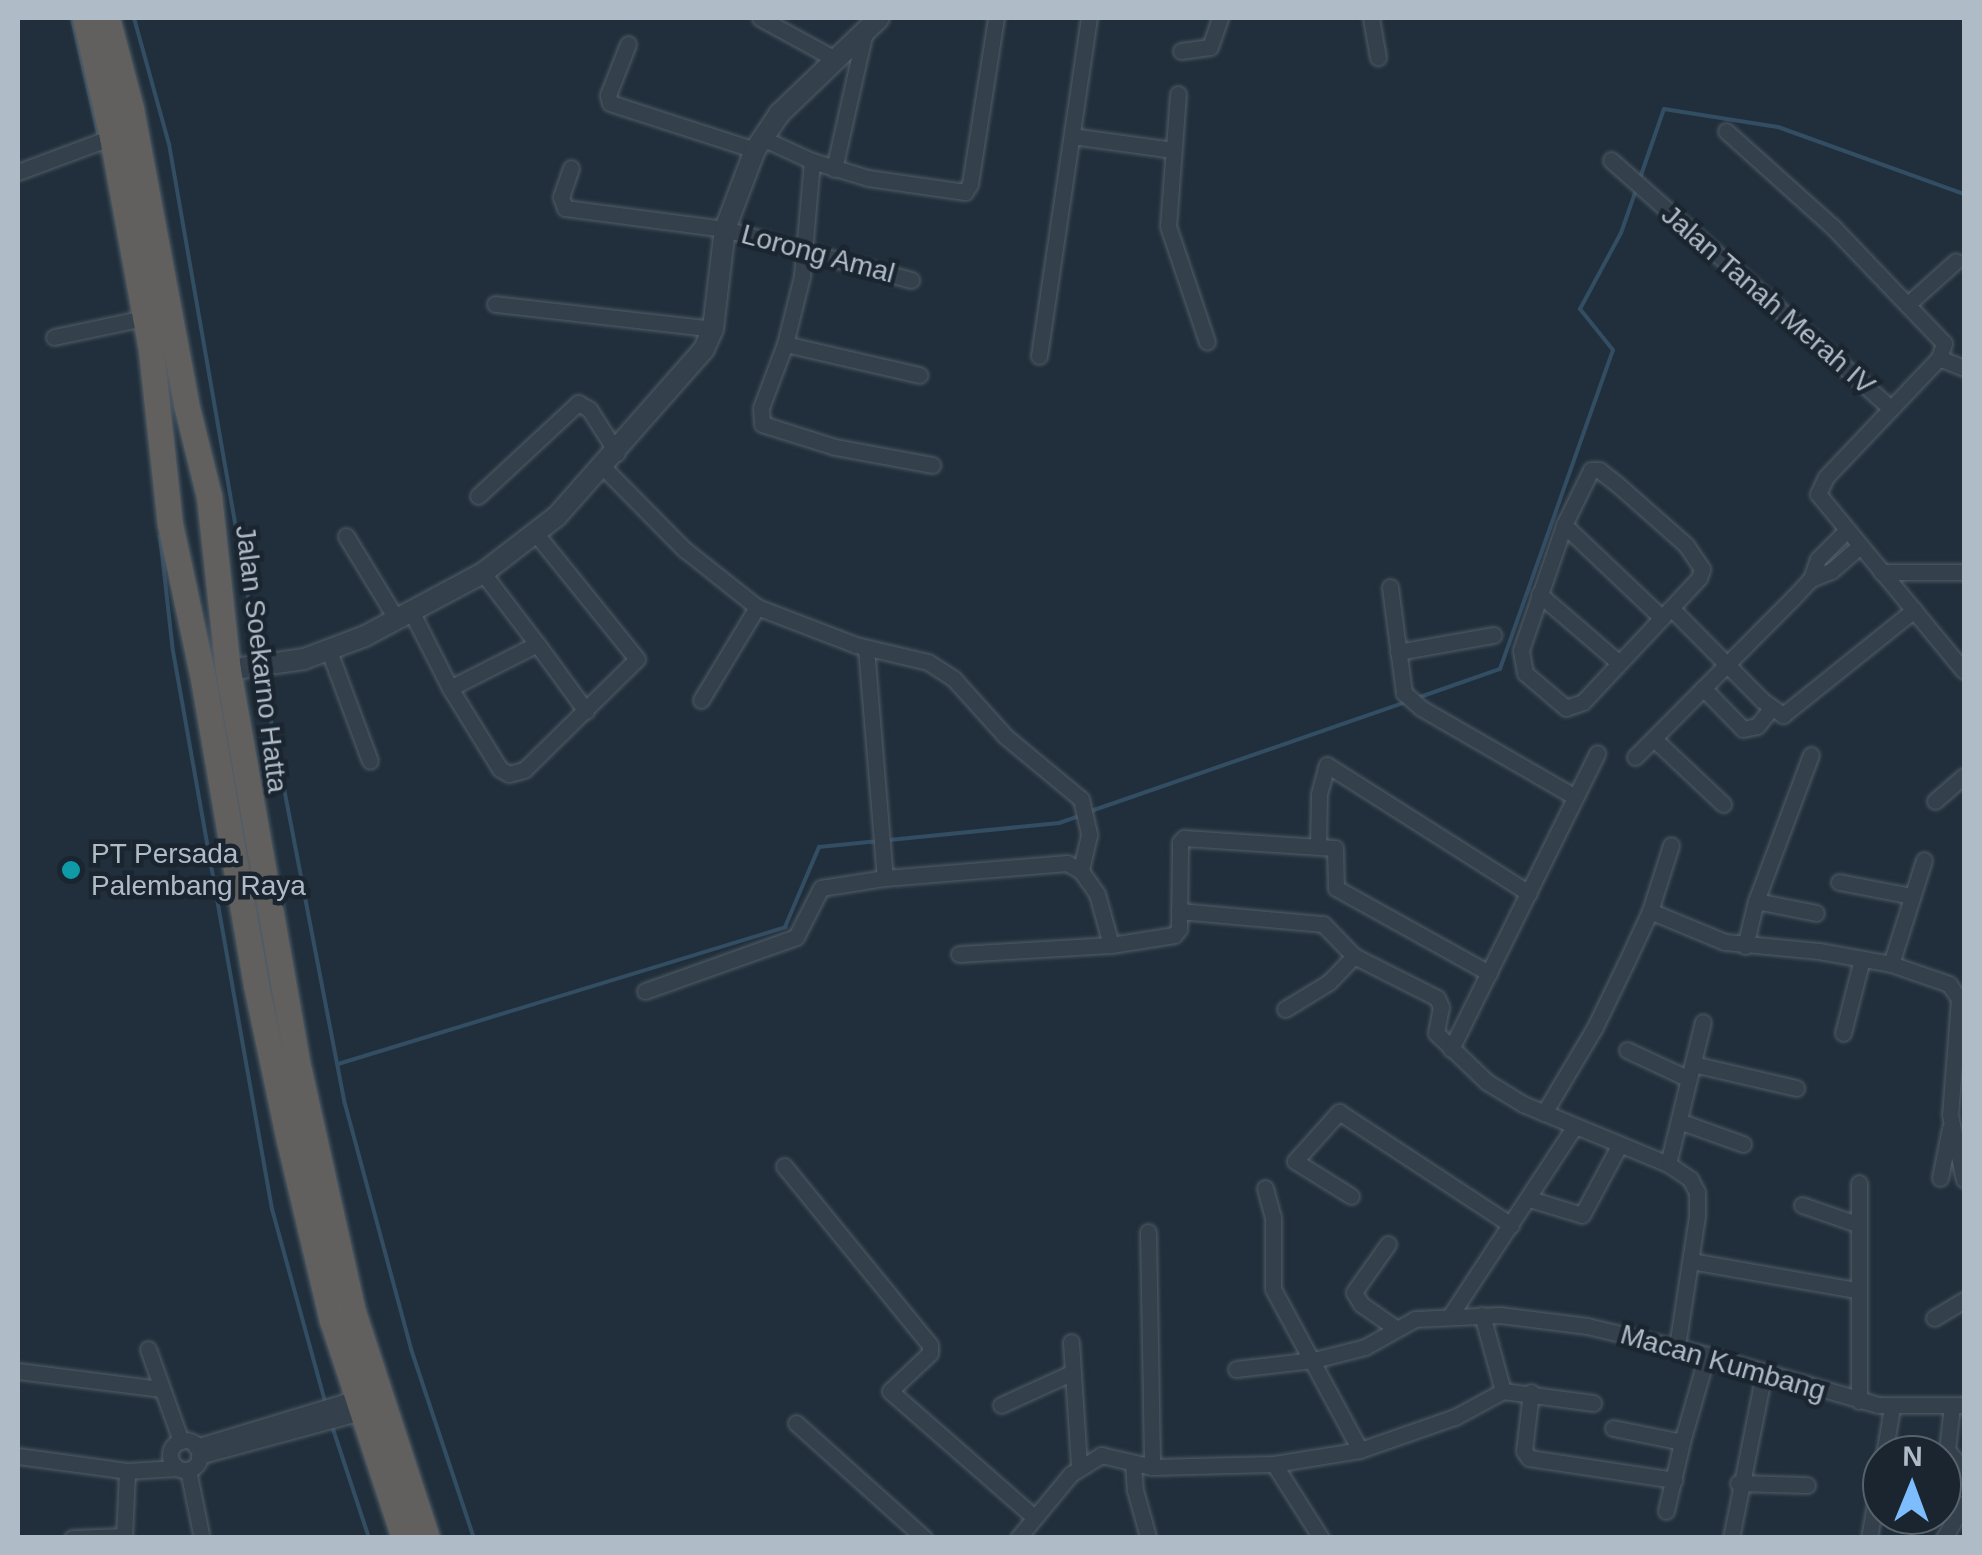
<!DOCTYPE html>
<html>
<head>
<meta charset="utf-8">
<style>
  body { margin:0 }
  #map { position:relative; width:1982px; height:1555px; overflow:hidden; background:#202f3b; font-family:Arial,sans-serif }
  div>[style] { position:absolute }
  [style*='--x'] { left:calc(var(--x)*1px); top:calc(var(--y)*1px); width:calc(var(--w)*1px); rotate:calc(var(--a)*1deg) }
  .stream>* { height:4px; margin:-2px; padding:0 2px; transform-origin:2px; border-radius:2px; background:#334d63 }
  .roads { filter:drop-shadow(0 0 2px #525e69) drop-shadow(0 0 2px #525e69) }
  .minor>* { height:15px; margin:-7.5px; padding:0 7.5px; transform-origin:7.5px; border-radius:7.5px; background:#34404b }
  .minor>.ring { margin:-7.5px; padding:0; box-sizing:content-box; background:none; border:15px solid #34404b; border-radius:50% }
  .tertiary>* { height:20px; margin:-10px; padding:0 10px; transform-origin:10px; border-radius:10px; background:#34404b }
  .trunk>* { height:25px; margin:-12.5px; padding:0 12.5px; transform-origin:12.5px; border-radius:12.5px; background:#62605e }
  .dots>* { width:28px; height:28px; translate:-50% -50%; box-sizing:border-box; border:5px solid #1a2530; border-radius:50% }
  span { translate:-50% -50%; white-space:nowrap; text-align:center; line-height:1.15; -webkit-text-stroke:9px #1a2530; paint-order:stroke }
  .street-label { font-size:28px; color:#afbbc7 }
  .poi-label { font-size:28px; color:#afbbc7 }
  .left { translate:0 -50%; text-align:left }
  .frame { position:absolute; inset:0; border:20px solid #afbbc7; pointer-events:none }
  .north { position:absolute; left:1862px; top:1435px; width:100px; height:100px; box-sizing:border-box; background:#1a2530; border:2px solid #56616c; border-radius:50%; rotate:1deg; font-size:28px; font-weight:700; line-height:40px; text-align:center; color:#afbbc7 }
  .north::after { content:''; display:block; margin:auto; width:35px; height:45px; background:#7ebdfd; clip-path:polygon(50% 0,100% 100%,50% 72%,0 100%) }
</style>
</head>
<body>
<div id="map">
  <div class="stream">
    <div style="--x:72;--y:18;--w:122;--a:77.2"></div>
    <div style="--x:134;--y:18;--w:131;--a:74.5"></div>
    <div style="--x:169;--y:144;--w:524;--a:80.11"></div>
    <div style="--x:1639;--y:181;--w:76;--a:-70.9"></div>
    <div style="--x:1664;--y:109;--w:115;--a:9"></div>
    <div style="--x:1778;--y:127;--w:198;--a:19.8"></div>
    <div style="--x:160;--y:536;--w:116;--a:83.6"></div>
    <div style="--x:173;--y:651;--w:567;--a:79.94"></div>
    <div style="--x:272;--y:1209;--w:203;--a:74.6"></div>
    <div style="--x:262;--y:674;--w:438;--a:79.1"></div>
    <div style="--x:345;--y:1104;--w:254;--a:74.9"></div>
    <div style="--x:411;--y:1349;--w:199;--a:71.6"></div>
    <div style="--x:1417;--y:698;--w:88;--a:-19.3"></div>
    <div style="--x:1500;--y:669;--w:338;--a:-70.5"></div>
    <div style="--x:1613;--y:350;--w:53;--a:-128.8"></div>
    <div style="--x:1580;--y:309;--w:86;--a:-61.7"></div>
    <div style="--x:1621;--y:233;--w:46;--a:-70.8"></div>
    <div style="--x:1091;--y:811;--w:336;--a:-19.1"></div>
    <div style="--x:889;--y:840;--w:171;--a:-5.7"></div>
    <div style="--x:1059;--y:823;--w:24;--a:-19"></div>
    <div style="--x:338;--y:1064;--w:468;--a:-17"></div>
    <div style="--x:785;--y:927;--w:87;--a:-67"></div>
    <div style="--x:819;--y:847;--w:60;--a:-5.7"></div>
    <div style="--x:331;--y:1423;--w:121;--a:71.7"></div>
  </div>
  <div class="roads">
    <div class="minor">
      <div style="--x:760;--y:18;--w:85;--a:28.7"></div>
      <div style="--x:1371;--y:18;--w:40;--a:80"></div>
      <div style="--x:628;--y:44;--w:55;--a:111.4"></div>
      <div style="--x:608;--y:95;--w:8;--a:76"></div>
      <div style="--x:610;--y:103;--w:152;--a:18"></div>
      <div style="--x:1181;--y:51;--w:29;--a:-8"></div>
      <div style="--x:1210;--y:47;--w:31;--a:-71"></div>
      <div style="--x:1178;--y:94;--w:132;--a:94.3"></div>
      <div style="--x:1168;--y:226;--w:122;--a:71.4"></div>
      <div style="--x:1726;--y:131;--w:142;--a:41.9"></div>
      <div style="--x:1832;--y:226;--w:162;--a:46.3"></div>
      <div style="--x:1944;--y:343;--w:16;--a:108"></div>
      <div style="--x:1939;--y:358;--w:164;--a:133.5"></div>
      <div style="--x:1826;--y:477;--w:19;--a:115"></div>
      <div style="--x:1818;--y:494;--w:229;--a:50.5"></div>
      <div style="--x:1072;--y:136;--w:102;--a:7.9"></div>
      <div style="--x:762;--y:138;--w:55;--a:24.7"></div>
      <div style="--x:812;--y:161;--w:59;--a:16.9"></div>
      <div style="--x:868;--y:178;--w:98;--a:8.2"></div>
      <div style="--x:965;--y:192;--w:9;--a:-58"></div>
      <div style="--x:970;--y:184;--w:168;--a:-81.1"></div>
      <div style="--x:1611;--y:160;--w:372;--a:41.6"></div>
      <div style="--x:812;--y:161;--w:115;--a:95"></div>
      <div style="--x:802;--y:276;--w:70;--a:104"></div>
      <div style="--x:785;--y:344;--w:68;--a:110.6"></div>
      <div style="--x:761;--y:408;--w:16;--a:86"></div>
      <div style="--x:762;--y:424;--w:77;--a:17.5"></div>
      <div style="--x:835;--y:447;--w:99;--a:10.5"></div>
      <div style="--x:571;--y:168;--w:31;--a:109"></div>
      <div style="--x:561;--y:197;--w:12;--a:70"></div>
      <div style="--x:565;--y:208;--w:161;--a:7.5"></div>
      <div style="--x:725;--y:229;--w:193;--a:15.3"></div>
      <div style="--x:834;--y:169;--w:141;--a:-77.3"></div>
      <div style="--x:18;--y:172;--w:100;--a:-20.4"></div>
      <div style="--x:495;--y:304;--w:219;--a:6.5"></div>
      <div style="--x:1908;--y:304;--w:64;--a:-41.9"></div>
      <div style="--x:54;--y:337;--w:92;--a:-11.9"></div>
      <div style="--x:785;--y:344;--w:138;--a:13"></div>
      <div style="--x:1039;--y:356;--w:342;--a:-81.6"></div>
      <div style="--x:1939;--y:358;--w:27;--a:22"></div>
      <div style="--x:604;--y:468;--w:114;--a:45.4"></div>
      <div style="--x:684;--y:549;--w:93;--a:38.5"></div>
      <div style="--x:757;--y:607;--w:106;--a:21"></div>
      <div style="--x:856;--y:645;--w:74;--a:13.3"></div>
      <div style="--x:928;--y:662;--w:30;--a:33"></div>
      <div style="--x:953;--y:678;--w:78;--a:48.1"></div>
      <div style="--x:1005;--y:736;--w:99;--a:39.7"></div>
      <div style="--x:1081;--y:799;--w:37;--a:77"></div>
      <div style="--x:1089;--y:835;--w:37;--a:103"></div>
      <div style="--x:1591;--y:470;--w:8;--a:0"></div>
      <div style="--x:1599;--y:470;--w:23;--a:38"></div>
      <div style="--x:1617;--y:484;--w:92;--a:41.5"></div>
      <div style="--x:1686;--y:545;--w:29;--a:56"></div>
      <div style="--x:1702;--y:569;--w:9;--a:108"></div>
      <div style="--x:1699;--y:578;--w:170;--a:133.1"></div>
      <div style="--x:1583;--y:702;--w:18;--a:161"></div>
      <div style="--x:1566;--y:708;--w:54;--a:-139.5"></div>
      <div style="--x:1525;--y:673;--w:23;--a:-100"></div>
      <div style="--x:1521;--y:650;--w:132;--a:-71"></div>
      <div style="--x:1564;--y:525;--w:61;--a:-63.9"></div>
      <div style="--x:478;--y:496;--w:137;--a:-42.9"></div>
      <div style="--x:578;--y:403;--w:13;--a:29"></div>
      <div style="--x:589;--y:409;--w:52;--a:57.5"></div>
      <div style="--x:1564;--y:525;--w:134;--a:43.5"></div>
      <div style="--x:346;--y:536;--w:98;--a:58.7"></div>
      <div style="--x:1881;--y:572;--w:83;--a:0"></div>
      <div style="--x:1811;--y:579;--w:22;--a:-22"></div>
      <div style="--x:1831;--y:571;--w:38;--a:-41"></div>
      <div style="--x:1390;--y:587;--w:107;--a:82.5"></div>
      <div style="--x:1404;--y:693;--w:23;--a:41"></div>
      <div style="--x:1421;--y:708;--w:178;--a:30"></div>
      <div style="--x:1539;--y:594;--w:104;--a:40.7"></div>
      <div style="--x:1671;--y:608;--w:129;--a:45.3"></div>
      <div style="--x:1762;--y:700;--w:26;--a:36"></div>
      <div style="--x:1783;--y:715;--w:168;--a:-38.7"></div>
      <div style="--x:412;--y:613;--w:84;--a:63.1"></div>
      <div style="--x:450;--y:688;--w:95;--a:58.3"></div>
      <div style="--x:500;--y:769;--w:10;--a:29"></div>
      <div style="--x:509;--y:774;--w:16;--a:-15"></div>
      <div style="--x:524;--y:770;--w:158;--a:-44.5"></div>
      <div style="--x:637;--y:659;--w:159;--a:-128.9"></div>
      <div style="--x:537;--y:644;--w:83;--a:53.8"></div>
      <div style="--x:866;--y:648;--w:231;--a:85.3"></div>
      <div style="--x:329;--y:651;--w:117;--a:69.6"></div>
      <div style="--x:1398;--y:652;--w:97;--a:-10.1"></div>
      <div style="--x:450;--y:688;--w:97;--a:-26.8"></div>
      <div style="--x:537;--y:644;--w:89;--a:-127.3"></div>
      <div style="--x:1703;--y:688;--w:57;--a:45.7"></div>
      <div style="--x:1743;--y:729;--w:14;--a:-12"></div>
      <div style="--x:1757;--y:726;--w:22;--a:-51"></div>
      <div style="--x:701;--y:700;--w:109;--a:-58.9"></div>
      <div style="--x:1654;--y:739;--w:95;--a:43.3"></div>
      <div style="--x:1635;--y:757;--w:224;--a:-45.2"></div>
      <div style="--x:1793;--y:598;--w:26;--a:-47"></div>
      <div style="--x:1811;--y:579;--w:21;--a:-71"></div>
      <div style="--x:1818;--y:559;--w:40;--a:-45"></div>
      <div style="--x:1935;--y:801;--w:38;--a:-41"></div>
      <div style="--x:1318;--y:846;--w:52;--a:-88.9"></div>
      <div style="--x:1319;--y:794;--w:30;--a:-75"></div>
      <div style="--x:1327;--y:765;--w:239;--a:32.4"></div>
      <div style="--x:1839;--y:882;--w:74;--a:10.9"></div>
      <div style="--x:1756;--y:901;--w:61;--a:11.3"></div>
      <div style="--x:1179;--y:911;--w:145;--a:5.2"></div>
      <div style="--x:1323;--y:924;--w:45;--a:45.9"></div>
      <div style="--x:1354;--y:956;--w:93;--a:26.8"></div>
      <div style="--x:1437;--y:998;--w:10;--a:66"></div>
      <div style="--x:1441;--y:1007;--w:26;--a:101"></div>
      <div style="--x:1436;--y:1033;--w:71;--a:43.9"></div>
      <div style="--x:1487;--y:1082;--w:42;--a:31.4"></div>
      <div style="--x:1523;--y:1104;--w:157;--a:22.5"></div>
      <div style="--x:1668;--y:1164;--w:27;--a:34"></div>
      <div style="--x:1690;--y:1179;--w:15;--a:62"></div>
      <div style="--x:1697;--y:1192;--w:24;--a:90"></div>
      <div style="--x:1697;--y:1216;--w:133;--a:98.7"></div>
      <div style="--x:1650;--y:911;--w:81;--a:22.5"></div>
      <div style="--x:1725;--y:942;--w:94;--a:5.5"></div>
      <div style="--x:1819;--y:951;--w:73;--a:10.2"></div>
      <div style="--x:1891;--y:964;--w:61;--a:19"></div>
      <div style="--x:1949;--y:984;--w:18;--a:56"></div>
      <div style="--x:1959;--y:999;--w:116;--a:94.4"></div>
      <div style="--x:1950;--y:1115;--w:66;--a:77.8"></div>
      <div style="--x:1745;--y:946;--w:46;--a:-76.3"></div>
      <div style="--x:1756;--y:901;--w:156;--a:-69.4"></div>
      <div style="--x:959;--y:954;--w:152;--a:-3.4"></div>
      <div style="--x:1111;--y:945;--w:64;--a:-9"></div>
      <div style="--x:1174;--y:935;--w:8;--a:-50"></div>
      <div style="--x:1179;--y:929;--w:87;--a:-89.3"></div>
      <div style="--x:1180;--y:842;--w:6;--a:-45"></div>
      <div style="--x:1184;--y:838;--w:151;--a:3.8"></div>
      <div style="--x:1335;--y:848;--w:40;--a:88.6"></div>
      <div style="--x:1336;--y:888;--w:175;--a:29.1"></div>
      <div style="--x:1891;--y:964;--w:109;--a:-72.4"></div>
      <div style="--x:645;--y:991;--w:160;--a:-19.7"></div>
      <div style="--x:796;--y:937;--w:55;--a:-63"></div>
      <div style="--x:821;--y:888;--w:65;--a:-8.9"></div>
      <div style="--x:885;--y:878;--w:183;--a:-4.7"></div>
      <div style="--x:1067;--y:863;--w:16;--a:30"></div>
      <div style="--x:1081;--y:871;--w:28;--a:55"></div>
      <div style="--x:1097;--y:894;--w:53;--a:74.6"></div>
      <div style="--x:1285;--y:1009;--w:52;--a:-31.5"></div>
      <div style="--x:1329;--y:982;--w:36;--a:-46"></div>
      <div style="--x:1843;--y:1033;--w:76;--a:-75.6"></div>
      <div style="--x:1451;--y:1049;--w:330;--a:-63.7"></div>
      <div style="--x:1627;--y:1050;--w:68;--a:25.1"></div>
      <div style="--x:1693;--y:1064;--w:106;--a:13.1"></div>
      <div style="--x:1544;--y:1113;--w:100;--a:-59.3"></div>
      <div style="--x:1595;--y:1027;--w:71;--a:-64.2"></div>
      <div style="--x:1626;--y:963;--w:57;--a:-65.2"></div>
      <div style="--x:1650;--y:911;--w:69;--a:-72.3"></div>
      <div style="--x:1679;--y:1121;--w:68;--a:19.8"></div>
      <div style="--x:1668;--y:1164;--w:146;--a:-76.2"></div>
      <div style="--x:784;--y:1166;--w:231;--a:50.8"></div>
      <div style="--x:930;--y:1345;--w:8;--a:90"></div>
      <div style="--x:930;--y:1353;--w:55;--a:136.5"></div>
      <div style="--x:890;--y:1391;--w:190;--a:41.2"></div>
      <div style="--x:1940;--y:1178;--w:51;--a:-78.7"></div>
      <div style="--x:1265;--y:1188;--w:30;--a:75"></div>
      <div style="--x:1273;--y:1217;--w:72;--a:90"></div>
      <div style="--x:1273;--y:1289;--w:183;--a:61.6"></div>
      <div style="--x:1351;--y:1196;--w:66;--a:-148"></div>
      <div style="--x:1295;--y:1161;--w:66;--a:-48.1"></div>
      <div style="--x:1339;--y:1112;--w:206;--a:33.3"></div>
      <div style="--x:1530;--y:1199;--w:54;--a:17.1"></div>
      <div style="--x:1582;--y:1215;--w:78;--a:-61.8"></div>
      <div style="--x:1802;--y:1205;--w:58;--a:19.1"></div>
      <div style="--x:1148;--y:1232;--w:235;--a:89"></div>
      <div style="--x:1388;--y:1244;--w:59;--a:125.3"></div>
      <div style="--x:1354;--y:1292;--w:14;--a:60"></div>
      <div style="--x:1361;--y:1304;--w:40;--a:34.9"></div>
      <div style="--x:1691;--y:1261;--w:168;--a:10"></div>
      <div style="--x:1450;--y:1316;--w:226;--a:-56.7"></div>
      <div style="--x:1934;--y:1318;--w:35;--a:-31"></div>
      <div style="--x:1071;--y:1342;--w:124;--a:86.3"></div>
      <div style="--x:148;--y:1349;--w:98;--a:70.3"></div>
      <div style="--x:1236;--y:1369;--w:79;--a:-6.6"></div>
      <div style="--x:1314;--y:1360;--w:53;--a:-14.3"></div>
      <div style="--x:1365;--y:1347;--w:57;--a:-29.2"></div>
      <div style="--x:1415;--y:1319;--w:85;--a:-2.7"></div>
      <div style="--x:1500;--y:1315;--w:88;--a:7.2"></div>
      <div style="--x:1587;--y:1326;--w:112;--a:13.4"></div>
      <div style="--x:1696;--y:1352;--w:190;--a:16.2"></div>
      <div style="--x:1878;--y:1405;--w:86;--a:0"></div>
      <div style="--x:18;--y:1371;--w:143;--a:7.2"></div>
      <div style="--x:1503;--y:1391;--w:91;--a:7.6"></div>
      <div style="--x:1531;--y:1392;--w:59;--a:96.8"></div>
      <div style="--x:1524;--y:1451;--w:9;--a:54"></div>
      <div style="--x:1529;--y:1458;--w:147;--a:8.6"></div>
      <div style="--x:1859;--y:1401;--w:218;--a:-90"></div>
      <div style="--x:1001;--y:1405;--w:77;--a:-24.6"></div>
      <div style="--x:1952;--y:1406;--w:44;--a:96.5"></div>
      <div style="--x:1947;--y:1450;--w:26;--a:50"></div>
      <div style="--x:796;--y:1423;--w:172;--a:41.9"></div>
      <div style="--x:1613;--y:1428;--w:70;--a:11.5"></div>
      <div style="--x:1682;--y:1442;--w:91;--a:-74"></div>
      <div class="ring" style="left:170px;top:1440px;width:15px;height:15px"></div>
      <div style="--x:196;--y:1447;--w:168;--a:-16.9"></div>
      <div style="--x:1884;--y:1455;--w:49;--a:-80.5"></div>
      <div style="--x:18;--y:1456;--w:110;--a:7.8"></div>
      <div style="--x:127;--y:1471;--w:50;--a:-3.4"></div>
      <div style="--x:199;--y:1456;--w:168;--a:-15.2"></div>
      <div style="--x:1133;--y:1463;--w:27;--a:86"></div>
      <div style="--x:1135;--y:1490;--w:49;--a:74.5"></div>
      <div style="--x:1274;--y:1464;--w:88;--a:57.6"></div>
      <div style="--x:188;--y:1470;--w:65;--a:78.5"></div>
      <div style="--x:1738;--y:1483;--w:69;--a:1.7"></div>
      <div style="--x:1666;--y:1511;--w:71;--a:-76.9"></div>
      <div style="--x:72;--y:1538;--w:52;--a:-2.2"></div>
      <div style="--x:124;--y:1538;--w:67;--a:-87.4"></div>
      <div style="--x:1018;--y:1538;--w:83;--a:-50.4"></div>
      <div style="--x:1071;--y:1474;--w:36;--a:-32"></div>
      <div style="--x:1101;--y:1455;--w:52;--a:13.2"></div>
      <div style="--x:1152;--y:1467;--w:122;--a:-1.4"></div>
      <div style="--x:1274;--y:1464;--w:87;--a:-9.2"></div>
      <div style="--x:1360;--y:1450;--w:101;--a:-19.2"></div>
      <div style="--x:1455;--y:1417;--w:55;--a:-28.4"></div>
      <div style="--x:1503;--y:1391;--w:79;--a:-105.4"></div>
      <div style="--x:1731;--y:1538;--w:168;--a:-78.7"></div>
      <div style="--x:1869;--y:1538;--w:74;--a:-79.9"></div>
      <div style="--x:1944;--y:1538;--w:39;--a:-60"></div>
    </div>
    <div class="tertiary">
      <div style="--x:228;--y:670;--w:77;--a:-8.2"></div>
      <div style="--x:304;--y:659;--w:65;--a:-20.7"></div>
      <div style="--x:365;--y:636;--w:134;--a:-28.1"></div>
      <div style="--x:483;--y:573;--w:93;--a:-37.6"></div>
      <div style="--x:557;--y:516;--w:222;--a:-48.6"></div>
      <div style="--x:704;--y:349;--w:22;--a:-66"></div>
      <div style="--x:713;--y:329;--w:101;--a:-83.2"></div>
      <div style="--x:725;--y:229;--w:85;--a:-69.2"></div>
      <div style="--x:755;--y:150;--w:45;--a:-56"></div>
      <div style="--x:780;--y:113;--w:137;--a:-43.8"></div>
    </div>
    <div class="trunk">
      <div style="--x:85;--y:18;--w:122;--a:77.2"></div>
      <div style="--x:112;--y:137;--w:217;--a:79.6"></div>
      <div style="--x:151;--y:350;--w:175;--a:83.8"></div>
      <div style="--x:170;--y:524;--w:157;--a:77.9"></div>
      <div style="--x:203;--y:678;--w:312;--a:80.2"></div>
      <div style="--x:256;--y:985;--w:158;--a:78"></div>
      <div style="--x:289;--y:1140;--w:185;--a:76.6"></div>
      <div style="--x:332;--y:1320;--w:230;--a:71.7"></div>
      <div style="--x:107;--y:18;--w:94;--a:75.2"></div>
      <div style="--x:131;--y:109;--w:300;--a:79.4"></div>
      <div style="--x:186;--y:404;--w:95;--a:76"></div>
      <div style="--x:209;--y:496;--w:175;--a:83.8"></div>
      <div style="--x:228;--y:670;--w:407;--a:80"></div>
      <div style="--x:299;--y:1071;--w:244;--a:77.4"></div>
      <div style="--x:352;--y:1309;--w:241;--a:71.9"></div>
    </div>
  </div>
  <div class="dots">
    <div style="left:71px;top:870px;background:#0f9aa8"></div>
  </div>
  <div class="street-label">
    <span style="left:818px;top:254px;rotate:15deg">Lorong Amal</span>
    <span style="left:1768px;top:300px;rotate:41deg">Jalan Tanah Merah IV</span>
    <span style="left:261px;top:659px;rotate:83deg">Jalan Soekarno Hatta</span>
    <span style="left:1723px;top:1363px;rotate:16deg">Macan Kumbang</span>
  </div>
  <div class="poi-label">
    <span class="left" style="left:91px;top:870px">PT Persada<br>Palembang Raya</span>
  </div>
  <div class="frame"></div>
  <div class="north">N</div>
</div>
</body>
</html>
